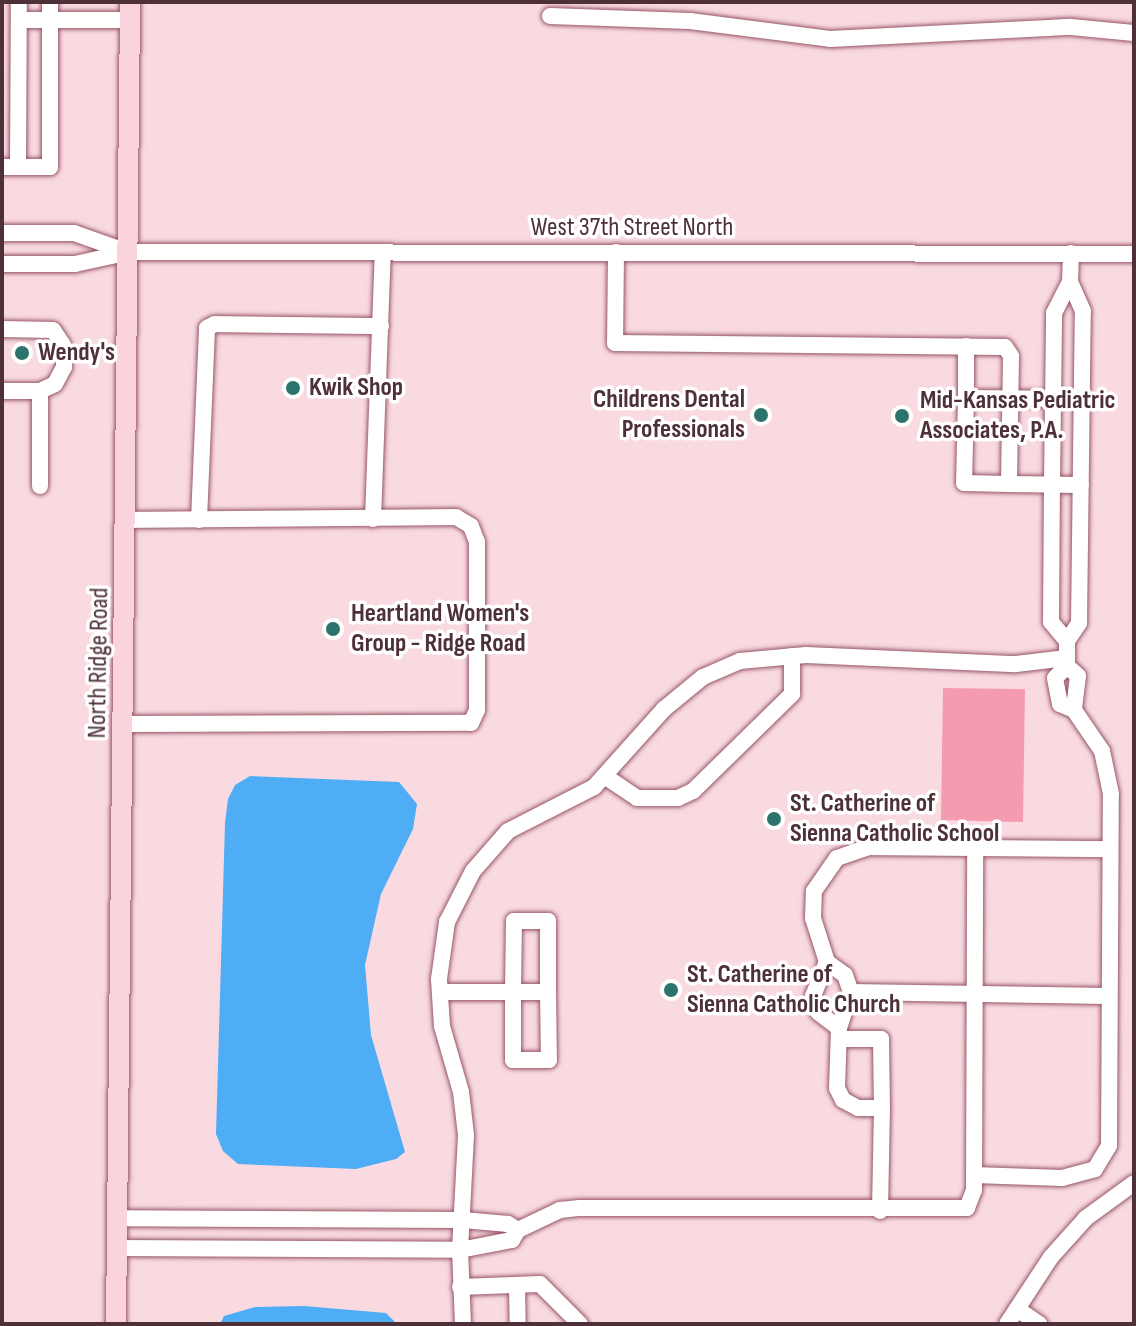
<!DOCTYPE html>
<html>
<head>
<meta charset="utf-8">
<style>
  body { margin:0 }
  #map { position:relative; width:1136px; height:1326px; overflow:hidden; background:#f9dae0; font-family:"Sofia Sans Condensed",sans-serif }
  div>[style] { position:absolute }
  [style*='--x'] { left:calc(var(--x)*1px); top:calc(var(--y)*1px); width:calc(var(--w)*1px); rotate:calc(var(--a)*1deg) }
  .green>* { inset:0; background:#f59bb0 }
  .water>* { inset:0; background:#4fadf5 }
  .roads { filter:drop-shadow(0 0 2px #975666) drop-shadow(0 0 2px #975666) }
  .minor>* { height:16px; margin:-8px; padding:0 8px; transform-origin:8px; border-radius:8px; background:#fff }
  .major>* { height:20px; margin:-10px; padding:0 10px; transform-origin:10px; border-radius:10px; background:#fad3dc }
  .dots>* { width:22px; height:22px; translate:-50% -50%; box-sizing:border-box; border:4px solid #fff; border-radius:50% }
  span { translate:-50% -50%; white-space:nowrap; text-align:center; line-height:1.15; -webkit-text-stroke:7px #fff; paint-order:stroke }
  .street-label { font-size:26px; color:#4e3138 }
  .poi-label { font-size:26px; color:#4e3138; font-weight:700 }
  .left { translate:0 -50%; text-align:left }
  .right { translate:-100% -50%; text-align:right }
  .frame { position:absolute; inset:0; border:4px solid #4e3138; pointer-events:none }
</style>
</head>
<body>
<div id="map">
  <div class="green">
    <div style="clip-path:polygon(943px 688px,1025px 689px,1023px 822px,941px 820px)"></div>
  </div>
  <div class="water">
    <div style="clip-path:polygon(250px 776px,399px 782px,417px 804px,413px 829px,381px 894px,365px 965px,371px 1035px,405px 1152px,396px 1159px,356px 1169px,238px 1164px,223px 1151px,216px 1134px,225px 823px,228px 799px,235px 785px)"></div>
    <div style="clip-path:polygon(304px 1306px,386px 1313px,397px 1324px,220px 1324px,224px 1316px,255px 1307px)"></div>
  </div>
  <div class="roads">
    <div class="minor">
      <div style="--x:550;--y:16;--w:140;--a:2"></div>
      <div style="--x:690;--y:21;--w:141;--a:7.3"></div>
      <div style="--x:830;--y:39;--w:241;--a:-2.9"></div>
      <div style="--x:1071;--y:27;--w:63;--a:5.4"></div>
      <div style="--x:19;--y:20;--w:111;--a:0"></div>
      <div style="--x:2;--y:167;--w:48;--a:0"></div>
      <div style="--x:50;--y:167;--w:165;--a:-90"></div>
      <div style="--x:18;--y:167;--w:165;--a:-89.7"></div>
      <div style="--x:2;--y:233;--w:72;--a:0"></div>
      <div style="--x:74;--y:233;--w:57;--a:19.4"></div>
      <div style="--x:616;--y:252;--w:91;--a:90.6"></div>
      <div style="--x:615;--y:343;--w:390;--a:0.6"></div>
      <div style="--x:1005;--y:347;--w:11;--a:56"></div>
      <div style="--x:1011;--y:356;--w:128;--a:90.9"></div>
      <div style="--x:1009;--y:484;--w:72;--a:0.8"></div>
      <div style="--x:2;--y:264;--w:73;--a:0"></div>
      <div style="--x:75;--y:264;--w:55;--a:-12.5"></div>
      <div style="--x:129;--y:252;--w:1005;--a:0.11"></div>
      <div style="--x:2;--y:329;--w:51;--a:1.1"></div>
      <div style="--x:53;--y:330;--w:18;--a:56"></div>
      <div style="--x:63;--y:345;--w:22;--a:87"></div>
      <div style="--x:64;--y:367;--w:19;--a:118"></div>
      <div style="--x:55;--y:384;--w:17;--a:155"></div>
      <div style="--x:966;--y:346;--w:52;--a:90"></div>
      <div style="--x:966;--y:398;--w:115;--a:0.5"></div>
      <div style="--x:2;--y:391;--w:38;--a:0"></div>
      <div style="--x:40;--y:391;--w:95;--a:90"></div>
      <div style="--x:966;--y:398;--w:85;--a:91.3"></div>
      <div style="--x:964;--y:483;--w:45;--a:1.3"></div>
      <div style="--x:373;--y:519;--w:267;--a:-87.9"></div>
      <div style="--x:199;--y:520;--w:192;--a:-87.6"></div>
      <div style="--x:207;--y:328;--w:9;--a:-27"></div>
      <div style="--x:215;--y:324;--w:166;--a:0.7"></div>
      <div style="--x:1067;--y:641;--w:25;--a:-130"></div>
      <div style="--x:1051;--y:622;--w:137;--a:-89.6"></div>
      <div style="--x:1052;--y:485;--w:172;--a:-89.3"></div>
      <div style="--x:1054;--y:313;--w:35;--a:-63"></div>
      <div style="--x:1067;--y:666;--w:15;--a:42"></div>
      <div style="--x:1078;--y:676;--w:34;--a:97"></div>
      <div style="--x:124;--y:724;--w:347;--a:-0.2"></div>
      <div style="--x:471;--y:723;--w:14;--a:-65"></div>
      <div style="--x:477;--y:710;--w:168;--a:-90"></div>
      <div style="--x:477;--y:542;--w:17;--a:-111"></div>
      <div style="--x:471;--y:526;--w:17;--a:-149"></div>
      <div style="--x:456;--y:517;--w:330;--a:179.5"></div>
      <div style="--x:606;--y:777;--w:37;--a:34"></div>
      <div style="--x:637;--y:798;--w:41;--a:0"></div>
      <div style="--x:678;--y:798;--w:17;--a:-25"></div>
      <div style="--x:693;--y:791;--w:139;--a:-44.4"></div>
      <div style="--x:792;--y:694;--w:38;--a:-90"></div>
      <div style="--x:827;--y:962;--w:22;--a:36"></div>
      <div style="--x:845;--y:975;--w:18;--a:71"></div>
      <div style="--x:440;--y:992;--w:108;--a:0"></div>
      <div style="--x:548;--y:992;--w:68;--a:89.2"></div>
      <div style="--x:549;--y:1060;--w:36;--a:180"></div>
      <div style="--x:513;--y:1060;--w:68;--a:-90"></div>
      <div style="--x:513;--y:992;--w:71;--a:-89.2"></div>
      <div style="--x:514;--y:921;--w:34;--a:0"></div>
      <div style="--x:548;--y:921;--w:71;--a:90"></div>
      <div style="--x:839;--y:1028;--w:38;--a:-72"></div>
      <div style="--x:851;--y:992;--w:258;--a:0.9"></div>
      <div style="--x:840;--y:1039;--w:41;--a:0"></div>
      <div style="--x:881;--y:1039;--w:69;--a:89.2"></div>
      <div style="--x:882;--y:1108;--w:24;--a:180"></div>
      <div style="--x:858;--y:1108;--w:17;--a:-152"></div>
      <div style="--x:843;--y:1100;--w:13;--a:-117"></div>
      <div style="--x:837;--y:1088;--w:60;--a:-88.1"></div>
      <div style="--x:839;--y:1028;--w:26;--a:-143"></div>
      <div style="--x:818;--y:1012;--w:17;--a:-107"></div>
      <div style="--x:813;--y:996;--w:37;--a:-68"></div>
      <div style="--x:827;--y:962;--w:46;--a:-107.7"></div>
      <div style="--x:813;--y:918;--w:27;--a:-88"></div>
      <div style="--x:814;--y:891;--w:40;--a:-55.1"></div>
      <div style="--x:837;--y:858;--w:34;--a:-19"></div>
      <div style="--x:869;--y:847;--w:241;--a:0.5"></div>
      <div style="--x:974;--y:1175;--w:88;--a:2"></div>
      <div style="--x:1062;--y:1178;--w:34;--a:-15"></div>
      <div style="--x:1095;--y:1169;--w:27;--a:-59"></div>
      <div style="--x:1109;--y:1146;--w:352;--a:-89.7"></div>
      <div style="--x:1111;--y:794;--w:44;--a:-101.8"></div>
      <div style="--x:1102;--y:751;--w:50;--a:-124.3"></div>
      <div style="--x:1074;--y:710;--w:15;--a:-157"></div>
      <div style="--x:1060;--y:704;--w:26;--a:-101"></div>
      <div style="--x:1055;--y:678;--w:17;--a:-45"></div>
      <div style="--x:1067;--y:666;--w:25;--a:-90"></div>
      <div style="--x:1067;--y:641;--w:22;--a:-56"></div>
      <div style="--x:1079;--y:623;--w:312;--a:-89.3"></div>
      <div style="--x:1083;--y:311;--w:32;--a:-114"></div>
      <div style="--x:1070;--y:282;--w:29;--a:-88"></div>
      <div style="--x:880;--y:1211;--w:103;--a:-88.9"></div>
      <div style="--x:518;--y:1230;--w:47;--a:-25.5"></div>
      <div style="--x:560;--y:1210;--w:20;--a:-6"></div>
      <div style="--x:580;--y:1208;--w:387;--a:0"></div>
      <div style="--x:967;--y:1208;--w:19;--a:-69"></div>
      <div style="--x:974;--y:1190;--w:342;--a:-89.8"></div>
      <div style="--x:117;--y:1248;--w:343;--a:0.3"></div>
      <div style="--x:460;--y:1250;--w:53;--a:-10.9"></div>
      <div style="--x:512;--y:1240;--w:12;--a:-59"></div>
      <div style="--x:518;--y:1230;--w:12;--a:-149"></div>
      <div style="--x:508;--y:1224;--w:45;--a:-174.9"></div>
      <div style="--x:463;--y:1220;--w:346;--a:-179.7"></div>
      <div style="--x:517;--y:1285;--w:39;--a:89"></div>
      <div style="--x:460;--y:1287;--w:80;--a:-2.1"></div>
      <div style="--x:540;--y:1284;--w:57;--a:45"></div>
      <div style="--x:1017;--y:1309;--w:27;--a:34"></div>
      <div style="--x:463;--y:1324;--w:74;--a:-92.3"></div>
      <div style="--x:460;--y:1250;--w:115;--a:-87"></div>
      <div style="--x:466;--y:1135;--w:43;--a:-96.6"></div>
      <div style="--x:461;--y:1092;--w:69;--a:-106.1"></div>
      <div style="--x:442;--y:1026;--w:47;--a:-93.7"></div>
      <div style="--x:439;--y:979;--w:58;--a:-82"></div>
      <div style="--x:447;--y:922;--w:57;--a:-63"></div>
      <div style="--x:473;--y:871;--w:53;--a:-48.8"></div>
      <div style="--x:508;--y:831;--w:97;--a:-27.1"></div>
      <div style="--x:594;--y:787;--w:105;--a:-48.1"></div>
      <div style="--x:664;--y:709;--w:50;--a:-39.4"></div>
      <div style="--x:703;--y:677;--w:40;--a:-23.4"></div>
      <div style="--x:740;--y:661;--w:66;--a:-5.2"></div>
      <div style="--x:806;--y:655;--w:210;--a:2.5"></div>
      <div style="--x:1016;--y:664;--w:51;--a:-6.7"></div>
      <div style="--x:1007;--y:1324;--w:80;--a:-56.7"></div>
      <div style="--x:1051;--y:1257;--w:52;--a:-48.1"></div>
      <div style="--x:1086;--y:1218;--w:59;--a:-36.1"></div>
    </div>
    <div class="major">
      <div style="--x:116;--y:1324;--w:1322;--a:-89.39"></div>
    </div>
  </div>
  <div class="dots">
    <div style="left:22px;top:353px;background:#2c746b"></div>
    <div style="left:293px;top:388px;background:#2c746b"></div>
    <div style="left:761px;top:415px;background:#2c746b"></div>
    <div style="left:902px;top:416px;background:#2c746b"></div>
    <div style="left:333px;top:629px;background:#2c746b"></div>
    <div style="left:774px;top:819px;background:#2c746b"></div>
    <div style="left:671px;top:990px;background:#2c746b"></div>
  </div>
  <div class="street-label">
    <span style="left:632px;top:228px">West 37th Street North</span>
    <span style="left:99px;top:663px;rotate:-89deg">North Ridge Road</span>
  </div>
  <div class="poi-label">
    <span class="left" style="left:38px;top:353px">Wendy's</span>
    <span class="left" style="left:309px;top:388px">Kwik Shop</span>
    <span class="right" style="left:745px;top:415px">Childrens Dental<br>Professionals</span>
    <span class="left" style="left:920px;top:416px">Mid-Kansas Pediatric<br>Associates, P.A.</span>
    <span class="left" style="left:351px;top:629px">Heartland Women's<br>Group - Ridge Road</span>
    <span class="left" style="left:790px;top:819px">St. Catherine of<br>Sienna Catholic School</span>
    <span class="left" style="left:687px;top:990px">St. Catherine of<br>Sienna Catholic Church</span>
  </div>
  <div class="frame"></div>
</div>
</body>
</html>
